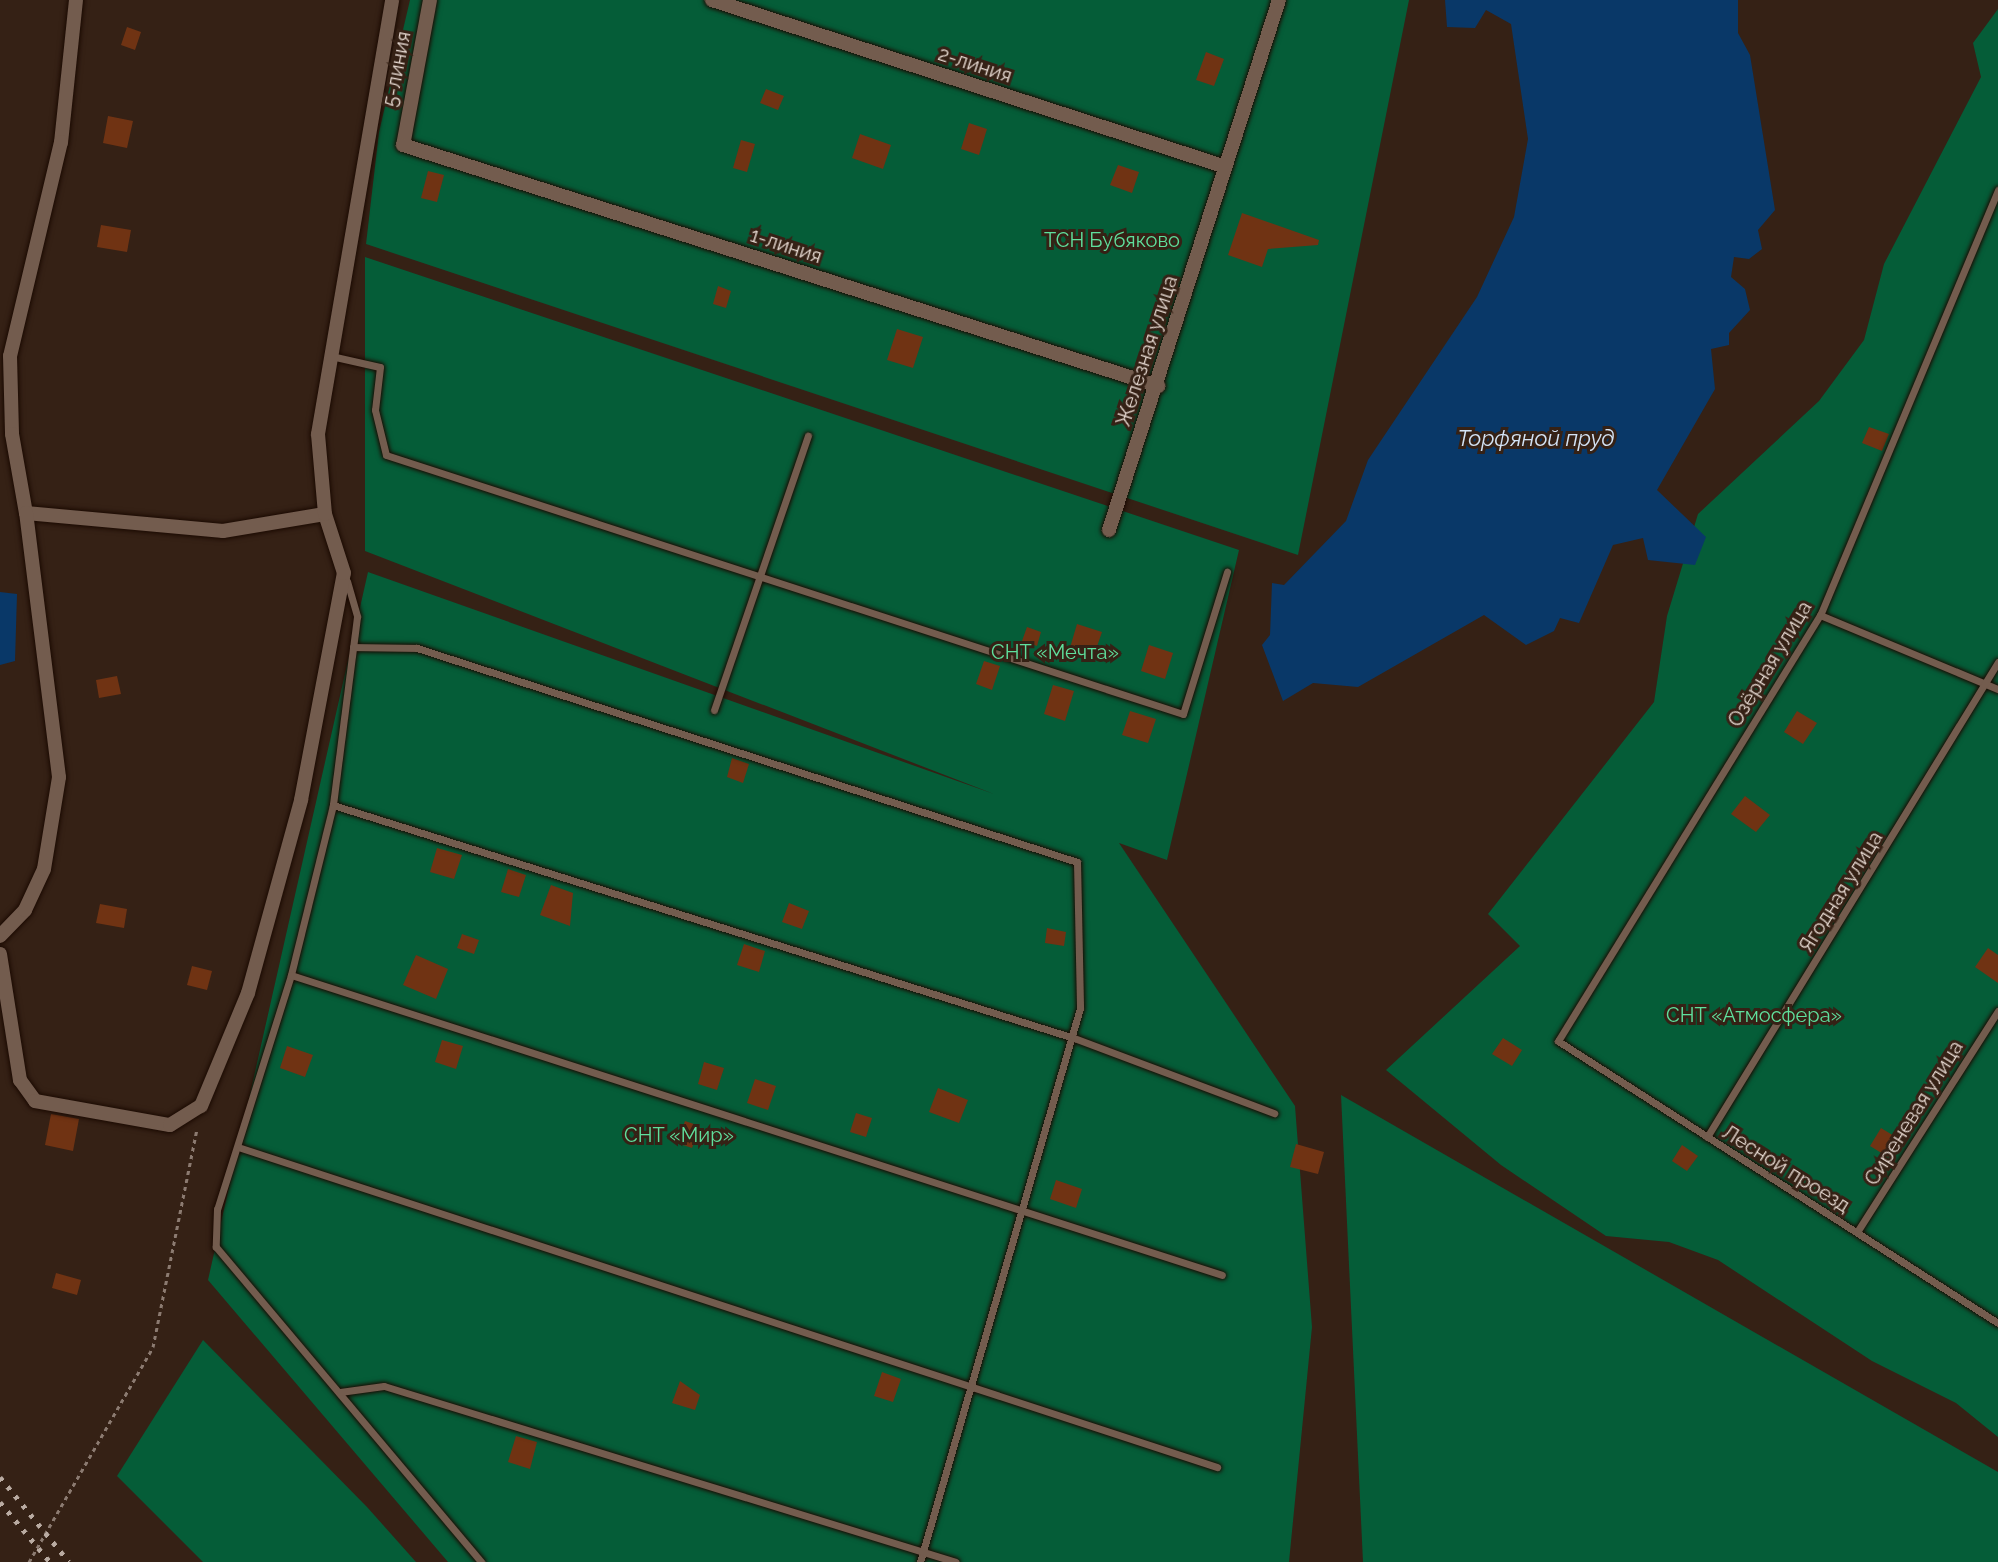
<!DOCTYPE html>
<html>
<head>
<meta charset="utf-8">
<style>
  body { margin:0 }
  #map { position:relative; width:1998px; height:1562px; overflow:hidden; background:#352115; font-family:Raleway,sans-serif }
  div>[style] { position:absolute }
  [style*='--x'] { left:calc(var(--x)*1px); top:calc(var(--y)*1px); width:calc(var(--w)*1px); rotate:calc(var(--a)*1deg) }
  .green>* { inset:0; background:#055d38 }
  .water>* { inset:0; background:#093868 }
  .building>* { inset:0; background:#703313 }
  .path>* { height:3px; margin-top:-1.5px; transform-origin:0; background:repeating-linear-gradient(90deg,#8c7b71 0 4px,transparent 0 8px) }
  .roads { filter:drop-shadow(0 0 2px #1b0a02) drop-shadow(0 0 2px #1b0a02) }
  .service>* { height:7px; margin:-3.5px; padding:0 3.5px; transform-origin:3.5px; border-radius:3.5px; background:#735c4e }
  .minor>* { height:14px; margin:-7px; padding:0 7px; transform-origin:7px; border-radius:7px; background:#735c4e }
  .rail>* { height:5px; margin-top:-2.5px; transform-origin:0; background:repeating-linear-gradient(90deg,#b9aba2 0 4px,transparent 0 12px) }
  span { translate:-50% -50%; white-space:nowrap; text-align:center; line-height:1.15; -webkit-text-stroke:6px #352115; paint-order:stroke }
  .street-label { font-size:20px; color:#e5d8d0 }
  .park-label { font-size:20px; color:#5fe09d }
  .water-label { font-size:22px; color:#d3e3f5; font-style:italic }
</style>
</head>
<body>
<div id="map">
  <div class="green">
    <div style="clip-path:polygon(410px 0,1409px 0,1298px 555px,366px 244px,379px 132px)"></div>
    <div style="clip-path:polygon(1998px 9px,1998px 1437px,1956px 1403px,1872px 1361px,1718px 1260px,1669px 1242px,1606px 1236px,1501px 1165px,1386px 1070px,1520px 946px,1488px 914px,1654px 702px,1667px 616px,1698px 514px,1819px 401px,1864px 340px,1884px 264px,1981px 77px,1973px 43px)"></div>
    <div style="clip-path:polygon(365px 257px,1239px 550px,1167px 860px,1119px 843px,1295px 1106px,1312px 1327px,1289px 1562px,448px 1562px,208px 1280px,368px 572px,994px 794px,365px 551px)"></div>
    <div style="clip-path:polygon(1341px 1095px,1998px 1472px,1998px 1562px,1363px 1562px)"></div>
    <div style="clip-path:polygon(203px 1340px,367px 1507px,416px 1562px,203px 1562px,117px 1476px)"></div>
  </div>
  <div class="water">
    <div style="clip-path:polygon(1445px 0,1738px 0,1738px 33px,1750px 55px,1775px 210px,1758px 230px,1762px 249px,1749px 259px,1734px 257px,1731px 277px,1745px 289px,1750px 310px,1729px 333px,1729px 345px,1711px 349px,1715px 389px,1657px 490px,1706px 537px,1695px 565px,1648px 560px,1643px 538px,1613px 545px,1579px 623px,1560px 618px,1554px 631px,1526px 645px,1484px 615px,1358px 687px,1313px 683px,1283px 701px,1262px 645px,1270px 635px,1272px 583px,1284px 585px,1346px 521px,1368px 460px,1477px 297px,1514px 217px,1528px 139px,1511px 24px,1486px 10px,1475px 28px,1447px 27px)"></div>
    <div style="clip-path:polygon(0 592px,17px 594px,15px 661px,0 665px)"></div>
  </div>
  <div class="building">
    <div style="clip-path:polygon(127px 27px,141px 32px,135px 50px,121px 45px)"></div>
    <div style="clip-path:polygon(1206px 52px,1224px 59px,1214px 86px,1196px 80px)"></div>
    <div style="clip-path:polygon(766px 89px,784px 96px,778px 110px,760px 103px)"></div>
    <div style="clip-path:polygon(108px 116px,133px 121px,127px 148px,103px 143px)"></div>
    <div style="clip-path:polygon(969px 123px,987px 129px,979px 155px,961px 149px)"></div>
    <div style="clip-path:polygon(860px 134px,891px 145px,883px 169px,852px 158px)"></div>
    <div style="clip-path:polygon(741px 140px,755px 144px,747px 172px,733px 168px)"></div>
    <div style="clip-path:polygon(1118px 165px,1139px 172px,1132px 193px,1110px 185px)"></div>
    <div style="clip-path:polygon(428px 171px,444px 175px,437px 202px,421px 198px)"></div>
    <div style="clip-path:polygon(1242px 213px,1319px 240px,1318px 245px,1268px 249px,1262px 267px,1228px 255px)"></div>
    <div style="clip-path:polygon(101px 225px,131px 230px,127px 252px,97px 247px)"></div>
    <div style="clip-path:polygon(718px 286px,731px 291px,726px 308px,713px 304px)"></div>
    <div style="clip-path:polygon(897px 329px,923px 337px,913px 368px,887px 360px)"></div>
    <div style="clip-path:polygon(1869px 427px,1889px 434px,1882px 451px,1862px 443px)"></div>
    <div style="clip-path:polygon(1077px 624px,1102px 632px,1093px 658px,1069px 651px)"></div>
    <div style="clip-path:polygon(1027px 627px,1041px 632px,1037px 646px,1022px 641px)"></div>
    <div style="clip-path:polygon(1149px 645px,1173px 653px,1165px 679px,1141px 671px)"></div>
    <div style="clip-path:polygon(984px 661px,1000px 666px,992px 690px,976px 684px)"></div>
    <div style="clip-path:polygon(117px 676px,121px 694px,99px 698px,96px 680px)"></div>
    <div style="clip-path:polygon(1053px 685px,1074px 691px,1065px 721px,1044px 714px)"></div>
    <div style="clip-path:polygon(1130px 711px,1156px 719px,1148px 743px,1122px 735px)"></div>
    <div style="clip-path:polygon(1797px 711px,1817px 723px,1803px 744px,1784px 732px)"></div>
    <div style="clip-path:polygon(732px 758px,749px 764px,743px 783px,727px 777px)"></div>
    <div style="clip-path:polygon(1745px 796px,1770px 815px,1756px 832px,1731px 814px)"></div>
    <div style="clip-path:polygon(437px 848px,462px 855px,454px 879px,430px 872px)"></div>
    <div style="clip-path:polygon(508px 869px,526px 875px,519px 897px,501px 892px)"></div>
    <div style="clip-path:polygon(551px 885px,573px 893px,570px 926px,540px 915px)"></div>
    <div style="clip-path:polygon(789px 903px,809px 911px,802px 929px,782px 922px)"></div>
    <div style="clip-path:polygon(100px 904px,127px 909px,124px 928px,96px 923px)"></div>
    <div style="clip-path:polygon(1047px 928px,1066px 932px,1064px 946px,1045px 943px)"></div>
    <div style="clip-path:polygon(462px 934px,479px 940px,474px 954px,457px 948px)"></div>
    <div style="clip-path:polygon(744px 944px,765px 951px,759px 972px,737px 965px)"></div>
    <div style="clip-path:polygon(1988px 948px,1998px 955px,1998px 983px,1975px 967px)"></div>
    <div style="clip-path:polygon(416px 955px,448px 969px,436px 999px,403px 985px)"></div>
    <div style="clip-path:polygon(192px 966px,212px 971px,207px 990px,187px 985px)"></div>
    <div style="clip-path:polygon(1503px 1038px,1522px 1050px,1512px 1066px,1492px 1054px)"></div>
    <div style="clip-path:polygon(442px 1040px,463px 1046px,456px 1069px,435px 1062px)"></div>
    <div style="clip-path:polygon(287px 1046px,313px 1055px,305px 1077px,280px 1068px)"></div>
    <div style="clip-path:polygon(704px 1062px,724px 1068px,717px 1090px,698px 1084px)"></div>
    <div style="clip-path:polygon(755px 1079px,776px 1086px,768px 1110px,747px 1103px)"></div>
    <div style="clip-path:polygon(938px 1088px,968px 1100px,959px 1123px,929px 1112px)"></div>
    <div style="clip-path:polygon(856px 1113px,872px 1118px,866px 1137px,850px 1132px)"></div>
    <div style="clip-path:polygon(51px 1114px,79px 1119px,73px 1151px,45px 1145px)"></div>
    <div style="clip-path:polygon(685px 1121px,700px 1126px,692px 1148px,677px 1143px)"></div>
    <div style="clip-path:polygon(1881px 1128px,1899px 1139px,1888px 1157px,1870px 1146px)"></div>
    <div style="clip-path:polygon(1296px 1144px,1324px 1152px,1318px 1174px,1290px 1167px)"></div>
    <div style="clip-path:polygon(1682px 1145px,1698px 1156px,1687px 1171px,1672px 1161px)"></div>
    <div style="clip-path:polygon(1056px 1180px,1082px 1189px,1076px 1208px,1050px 1199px)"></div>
    <div style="clip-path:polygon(56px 1273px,81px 1280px,77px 1295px,52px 1288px)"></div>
    <div style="clip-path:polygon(882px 1372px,901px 1379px,893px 1402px,874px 1396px)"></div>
    <div style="clip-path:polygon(680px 1381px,700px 1395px,695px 1410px,672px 1403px)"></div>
    <div style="clip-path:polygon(516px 1436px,537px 1442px,530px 1469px,508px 1462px)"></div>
  </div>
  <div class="path">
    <div style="--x:29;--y:1562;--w:248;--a:-60"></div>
    <div style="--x:153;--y:1347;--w:223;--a:-78.6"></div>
  </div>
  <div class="roads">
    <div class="service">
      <div style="--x:1998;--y:190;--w:461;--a:112.7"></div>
      <div style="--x:1820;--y:615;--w:500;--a:121.59"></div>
      <div style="--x:1558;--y:1041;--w:523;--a:32.66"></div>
      <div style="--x:331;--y:356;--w:50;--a:12.7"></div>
      <div style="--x:380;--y:367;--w:43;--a:96.6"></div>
      <div style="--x:375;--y:410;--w:46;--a:76.3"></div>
      <div style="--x:386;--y:455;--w:838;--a:18"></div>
      <div style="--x:1183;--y:714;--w:149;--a:-72.8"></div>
      <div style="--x:347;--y:581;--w:37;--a:74"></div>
      <div style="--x:357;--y:617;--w:190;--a:97.3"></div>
      <div style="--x:333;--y:805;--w:175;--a:103.9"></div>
      <div style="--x:291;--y:975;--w:245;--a:107.5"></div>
      <div style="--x:217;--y:1209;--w:38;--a:92"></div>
      <div style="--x:216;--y:1247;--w:412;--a:49.9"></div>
      <div style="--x:1820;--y:615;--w:193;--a:22.6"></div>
      <div style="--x:353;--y:647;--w:64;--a:0.9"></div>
      <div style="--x:417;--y:648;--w:694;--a:17.96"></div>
      <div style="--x:1077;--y:862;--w:146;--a:88.8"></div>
      <div style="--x:1080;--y:1008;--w:577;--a:106.11"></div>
      <div style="--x:714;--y:710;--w:290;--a:-71.1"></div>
      <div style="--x:333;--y:805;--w:777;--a:17.46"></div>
      <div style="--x:1074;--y:1038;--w:214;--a:20.6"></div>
      <div style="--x:291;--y:975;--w:978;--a:17.86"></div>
      <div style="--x:1707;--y:1137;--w:557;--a:-58.51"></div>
      <div style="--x:241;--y:1148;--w:1027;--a:18.1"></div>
      <div style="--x:1857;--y:1232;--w:262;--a:-57.5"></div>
      <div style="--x:340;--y:1392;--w:44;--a:-7.8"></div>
      <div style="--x:384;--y:1386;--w:598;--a:17.1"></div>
    </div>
    <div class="minor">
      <div style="--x:76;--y:0;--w:143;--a:96"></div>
      <div style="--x:61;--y:142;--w:220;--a:103.4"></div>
      <div style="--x:10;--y:356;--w:78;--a:88.5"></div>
      <div style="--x:12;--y:434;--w:80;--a:80"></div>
      <div style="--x:26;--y:513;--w:198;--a:5.2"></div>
      <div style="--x:223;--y:531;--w:103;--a:-9.5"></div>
      <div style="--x:430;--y:0;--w:147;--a:100.5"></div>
      <div style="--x:403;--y:145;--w:793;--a:17.7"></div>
      <div style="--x:712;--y:0;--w:540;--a:18"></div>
      <div style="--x:1109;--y:530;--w:557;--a:-72.22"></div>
      <div style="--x:0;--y:936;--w:36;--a:-46"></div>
      <div style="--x:25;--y:910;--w:45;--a:-65.1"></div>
      <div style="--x:44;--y:869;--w:93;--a:-80.7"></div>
      <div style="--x:59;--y:777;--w:266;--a:-97.1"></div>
      <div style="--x:0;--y:954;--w:128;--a:81"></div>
      <div style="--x:20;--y:1080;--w:26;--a:54"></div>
      <div style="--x:35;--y:1101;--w:137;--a:10.1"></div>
      <div style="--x:170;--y:1125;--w:36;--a:-32"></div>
      <div style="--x:201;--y:1106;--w:122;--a:-67.4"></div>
      <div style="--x:248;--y:993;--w:200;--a:-74.6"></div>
      <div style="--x:301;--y:800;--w:231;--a:-79.3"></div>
      <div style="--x:344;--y:573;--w:62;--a:-107.9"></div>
      <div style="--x:325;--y:514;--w:80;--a:-95"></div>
      <div style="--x:318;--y:434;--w:440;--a:-80.3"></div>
    </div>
  </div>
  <div class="rail">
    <div style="--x:0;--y:1477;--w:109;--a:50.9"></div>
    <div style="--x:0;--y:1502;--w:78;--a:50.2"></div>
  </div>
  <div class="street-label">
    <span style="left:975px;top:65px;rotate:18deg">2-линия</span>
    <span style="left:397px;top:69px;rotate:-79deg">5-линия</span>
    <span style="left:786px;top:246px;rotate:18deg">1-линия</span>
    <span style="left:1147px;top:351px;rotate:-72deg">Железная улица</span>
    <span style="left:1770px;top:664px;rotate:-59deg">Озёрная улица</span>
    <span style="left:1841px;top:892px;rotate:-58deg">Ягодная улица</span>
    <span style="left:1914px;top:1113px;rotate:-58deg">Сиреневая улица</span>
    <span style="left:1786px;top:1169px;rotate:32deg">Лесной проезд</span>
  </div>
  <div class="park-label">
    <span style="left:1112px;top:240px">ТСН Бубяково</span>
    <span style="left:1055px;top:652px">СНТ «Мечта»</span>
    <span style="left:1754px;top:1015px">СНТ «Атмосфера»</span>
    <span style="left:679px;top:1135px">СНТ «Мир»</span>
  </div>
  <div class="water-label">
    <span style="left:1536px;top:439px">Торфяной пруд</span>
  </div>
</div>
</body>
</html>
